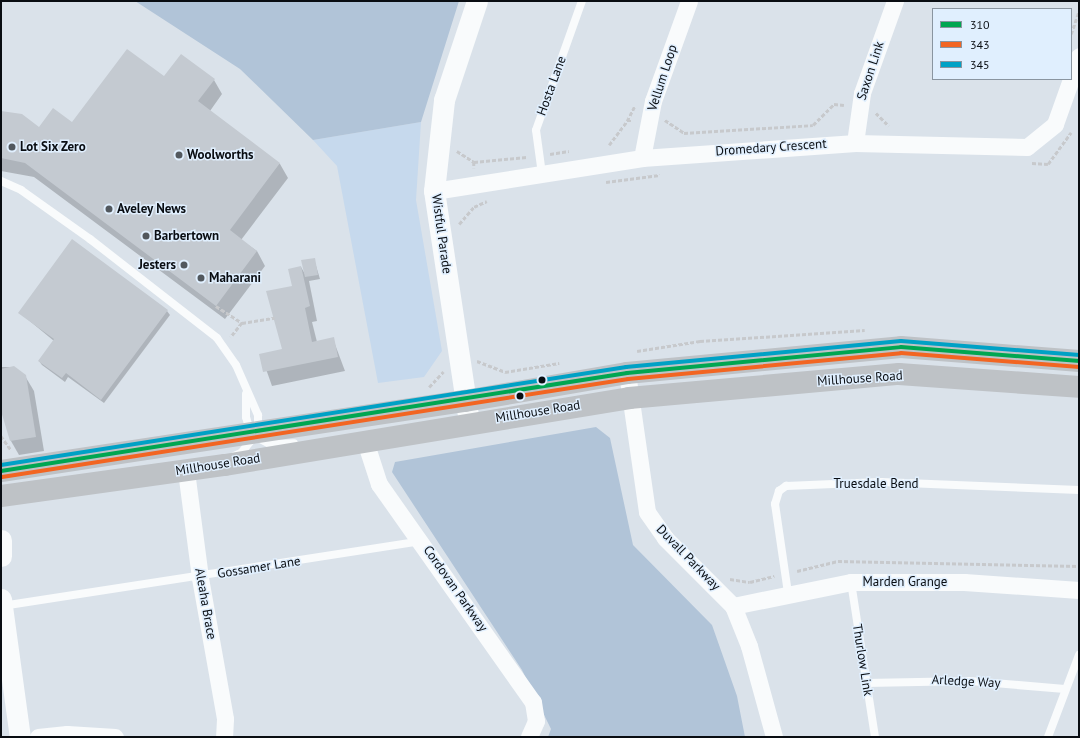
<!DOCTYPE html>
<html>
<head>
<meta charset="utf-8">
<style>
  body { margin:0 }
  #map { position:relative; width:1080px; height:738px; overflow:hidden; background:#dae2ea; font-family:"PT Sans",sans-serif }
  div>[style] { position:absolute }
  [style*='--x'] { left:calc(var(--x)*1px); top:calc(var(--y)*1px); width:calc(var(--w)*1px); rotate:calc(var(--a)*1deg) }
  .green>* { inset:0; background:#c6d9ed }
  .forest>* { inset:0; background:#b1c4d8 }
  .shadow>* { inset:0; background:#0003 }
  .building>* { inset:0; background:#c4cad1 }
  .path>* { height:2.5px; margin-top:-1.25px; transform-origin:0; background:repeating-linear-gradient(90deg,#c7c9cc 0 4px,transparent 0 6px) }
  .service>* { height:8px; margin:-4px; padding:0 4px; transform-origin:4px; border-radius:4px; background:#f9fbfc }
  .minor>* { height:17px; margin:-8.5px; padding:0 8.5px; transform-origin:8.5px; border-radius:8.5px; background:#f9fbfc }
  .tertiary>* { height:21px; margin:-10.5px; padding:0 10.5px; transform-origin:10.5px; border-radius:10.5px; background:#f9fbfc }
  .secondary>* { height:22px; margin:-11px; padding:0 11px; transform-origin:11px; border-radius:11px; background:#bec2c6 }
  .bus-1>* { height:4px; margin:-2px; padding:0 2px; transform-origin:2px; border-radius:2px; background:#00a651 }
  .bus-2>* { height:4px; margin:-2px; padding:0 2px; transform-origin:2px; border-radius:2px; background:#f26522 }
  .bus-3>* { height:4px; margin:-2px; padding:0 2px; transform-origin:2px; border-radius:2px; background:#00a1c5 }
  .dots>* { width:11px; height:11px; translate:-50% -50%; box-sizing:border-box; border:2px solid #e0effe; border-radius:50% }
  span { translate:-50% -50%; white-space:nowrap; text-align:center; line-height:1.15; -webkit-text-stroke:3px #e0effe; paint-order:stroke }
  .street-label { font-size:13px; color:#090d12 }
  .poi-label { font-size:13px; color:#090d12; font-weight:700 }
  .left { translate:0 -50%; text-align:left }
  .right { translate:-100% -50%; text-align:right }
  .frame { position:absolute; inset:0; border:2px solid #090d12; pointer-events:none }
  .legend { position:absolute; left:932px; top:8px; width:140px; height:72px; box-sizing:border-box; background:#e0effe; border:1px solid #8a95a0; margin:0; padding:5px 7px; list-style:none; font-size:12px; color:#090d12 }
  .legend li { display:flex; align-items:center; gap:8px; height:20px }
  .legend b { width:20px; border:1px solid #8a95a0 }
</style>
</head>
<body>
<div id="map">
  <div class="green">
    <div style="clip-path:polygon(421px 122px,416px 200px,442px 351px,424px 377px,378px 383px,337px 166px,313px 140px)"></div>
  </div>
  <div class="forest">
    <div style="clip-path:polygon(135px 1px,459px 1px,421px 122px,313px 140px,240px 69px)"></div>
    <div style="clip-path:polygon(596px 427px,610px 438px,633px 545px,712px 625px,737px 696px,745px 737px,548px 737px,551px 729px,522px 670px,392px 472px,395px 462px)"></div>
  </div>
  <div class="shadow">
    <div style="clip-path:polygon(164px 77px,214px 80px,222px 94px,210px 111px,280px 164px,288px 178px,241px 240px,257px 251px,265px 266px,225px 319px,34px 177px,1px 171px,1px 112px,39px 128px,72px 124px)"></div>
    <div style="clip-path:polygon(314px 259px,320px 279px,309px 281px,317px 321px,312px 322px,317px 342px,333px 339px,345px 371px,272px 386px,261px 355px,283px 350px,293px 287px,301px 267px,305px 274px)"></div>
    <div style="clip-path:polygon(167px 311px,170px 315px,104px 403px,68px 377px,65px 382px,42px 365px,39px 361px,54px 341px,20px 313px)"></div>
    <div style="clip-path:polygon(1px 367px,14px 367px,25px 376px,34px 391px,44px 451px,19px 455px,11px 441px,1px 408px)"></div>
  </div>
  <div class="building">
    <div style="clip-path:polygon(127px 49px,164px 76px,181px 54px,215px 79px,198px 101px,280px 163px,230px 230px,257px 251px,216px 306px,25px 163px,1px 158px,1px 111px,22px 114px,39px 127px,53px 108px,72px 122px)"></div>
    <div style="clip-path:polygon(72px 239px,168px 310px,101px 400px,66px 373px,62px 378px,38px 361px,54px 339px,18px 313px)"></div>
    <div style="clip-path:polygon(315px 258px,318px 275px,305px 277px,301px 260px)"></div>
    <div style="clip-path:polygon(301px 266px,310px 306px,305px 308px,312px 342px,334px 337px,338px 357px,263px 372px,259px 354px,282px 349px,266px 291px,292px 286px,288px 269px)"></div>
    <div style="clip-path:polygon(14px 366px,26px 375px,36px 437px,10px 441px,1px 411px,1px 369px)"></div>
  </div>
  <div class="path">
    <div style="--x:1071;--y:34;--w:24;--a:-71"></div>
    <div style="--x:876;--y:113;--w:18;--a:45"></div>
    <div style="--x:665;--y:120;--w:23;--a:34"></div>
    <div style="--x:684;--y:133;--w:129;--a:-3.5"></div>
    <div style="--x:813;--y:125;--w:30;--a:-45"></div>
    <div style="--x:834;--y:104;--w:10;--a:6"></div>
    <div style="--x:627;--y:121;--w:16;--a:-63"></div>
    <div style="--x:609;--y:145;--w:30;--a:-53"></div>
    <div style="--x:627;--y:121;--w:5;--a:0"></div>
    <div style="--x:457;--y:151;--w:20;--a:33"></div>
    <div style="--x:474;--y:162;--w:6;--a:90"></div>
    <div style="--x:550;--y:154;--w:19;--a:-9"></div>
    <div style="--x:474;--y:162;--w:53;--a:-5.4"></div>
    <div style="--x:1032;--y:163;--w:16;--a:4"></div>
    <div style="--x:1048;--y:164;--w:39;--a:-54"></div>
    <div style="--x:606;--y:182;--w:54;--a:-7.4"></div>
    <div style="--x:459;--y:224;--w:23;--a:-49"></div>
    <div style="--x:474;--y:207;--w:14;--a:-25"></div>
    <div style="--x:216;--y:306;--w:31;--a:33"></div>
    <div style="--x:242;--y:323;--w:18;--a:128"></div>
    <div style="--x:242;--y:323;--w:33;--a:-9"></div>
    <div style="--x:637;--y:351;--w:64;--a:-9"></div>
    <div style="--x:700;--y:341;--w:165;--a:-3.8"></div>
    <div style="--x:477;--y:361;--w:30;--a:21"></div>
    <div style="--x:505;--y:372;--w:55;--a:-9.5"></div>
    <div style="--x:429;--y:387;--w:21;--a:-47"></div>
    <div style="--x:1;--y:436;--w:17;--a:54"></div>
    <div style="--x:797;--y:571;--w:42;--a:-13.7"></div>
    <div style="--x:838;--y:561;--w:241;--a:1.2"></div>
    <div style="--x:730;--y:579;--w:20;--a:9"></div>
    <div style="--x:750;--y:582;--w:25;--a:-14"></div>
  </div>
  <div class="service">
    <div style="--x:542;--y:174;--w:44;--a:-97.8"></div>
    <div style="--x:536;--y:130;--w:137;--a:-70.4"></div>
    <div style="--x:1;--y:181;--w:22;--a:24"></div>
    <div style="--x:21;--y:190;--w:85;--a:35.4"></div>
    <div style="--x:90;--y:239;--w:161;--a:37.9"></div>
    <div style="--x:217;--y:338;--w:33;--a:55"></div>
    <div style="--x:236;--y:365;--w:55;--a:66.3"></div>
    <div style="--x:258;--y:415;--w:17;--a:90"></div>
    <div style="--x:258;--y:432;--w:27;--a:129"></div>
    <div style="--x:241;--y:453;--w:8;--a:157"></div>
    <div style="--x:246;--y:394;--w:23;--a:90"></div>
    <div style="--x:246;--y:417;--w:18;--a:74"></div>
    <div style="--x:251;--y:434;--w:21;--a:28"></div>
    <div style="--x:270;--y:444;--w:24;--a:-2"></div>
    <div style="--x:851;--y:582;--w:157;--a:81.2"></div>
    <div style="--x:788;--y:593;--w:90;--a:-98.3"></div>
    <div style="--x:775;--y:504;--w:14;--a:-73"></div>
    <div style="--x:779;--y:491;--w:9;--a:-36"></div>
    <div style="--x:786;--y:486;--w:95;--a:-2.4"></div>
    <div style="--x:881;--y:482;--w:198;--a:2.3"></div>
    <div style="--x:2;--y:606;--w:424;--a:-8.8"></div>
    <div style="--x:866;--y:683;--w:104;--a:-1.1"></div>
    <div style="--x:970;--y:681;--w:95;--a:4.8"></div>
    <div style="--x:1048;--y:737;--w:88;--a:-69.3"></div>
  </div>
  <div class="minor">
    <div style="--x:1071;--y:79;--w:24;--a:-71"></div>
    <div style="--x:855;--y:143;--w:50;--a:-82"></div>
    <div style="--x:862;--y:93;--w:98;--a:-70.3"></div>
    <div style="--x:642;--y:158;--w:58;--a:-79.1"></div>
    <div style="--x:653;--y:101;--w:106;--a:-70.2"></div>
    <div style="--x:434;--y:191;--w:211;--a:-9"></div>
    <div style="--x:642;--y:158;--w:214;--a:-4"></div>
    <div style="--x:855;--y:143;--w:172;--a:1.3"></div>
    <div style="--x:1027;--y:147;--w:36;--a:-39"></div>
    <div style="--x:1055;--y:124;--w:48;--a:-70.4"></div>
    <div style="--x:627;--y:373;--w:140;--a:81.8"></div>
    <div style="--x:647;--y:512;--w:32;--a:55"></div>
    <div style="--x:665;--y:538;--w:96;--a:45"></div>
    <div style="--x:733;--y:606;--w:43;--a:68.2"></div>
    <div style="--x:749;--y:646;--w:94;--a:74.6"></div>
    <div style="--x:365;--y:441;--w:45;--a:72"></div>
    <div style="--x:379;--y:484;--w:267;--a:54.8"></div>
    <div style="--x:533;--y:702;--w:19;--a:81"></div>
    <div style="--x:536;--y:721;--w:17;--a:114"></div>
    <div style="--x:186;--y:471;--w:108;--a:82.5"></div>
    <div style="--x:200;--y:578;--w:143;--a:79.9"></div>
    <div style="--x:225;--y:719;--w:18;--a:93"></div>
    <div style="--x:733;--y:606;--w:120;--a:-11.5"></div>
    <div style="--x:851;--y:582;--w:113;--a:0"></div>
    <div style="--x:964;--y:582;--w:115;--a:4"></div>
    <div style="--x:38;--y:737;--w:29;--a:-6"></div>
    <div style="--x:67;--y:734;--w:48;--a:3.6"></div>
  </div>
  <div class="tertiary">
    <div style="--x:469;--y:422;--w:234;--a:-98.6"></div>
    <div style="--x:434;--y:191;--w:92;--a:-83.7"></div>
    <div style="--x:444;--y:100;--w:104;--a:-71.6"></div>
    <div style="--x:1;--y:540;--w:16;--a:90"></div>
    <div style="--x:1;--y:599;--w:139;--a:82.2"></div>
  </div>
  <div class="secondary">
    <div style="--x:1;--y:471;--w:469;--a:-8.6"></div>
    <div style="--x:465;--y:401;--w:164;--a:-9.8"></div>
    <div style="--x:627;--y:373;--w:275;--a:-5.4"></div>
    <div style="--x:901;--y:347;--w:179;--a:4.5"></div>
    <div style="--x:1;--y:496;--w:226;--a:-7.9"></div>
    <div style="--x:225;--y:465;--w:410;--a:-9.4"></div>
    <div style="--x:629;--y:398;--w:271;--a:-5.1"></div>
    <div style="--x:899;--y:374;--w:180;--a:4.1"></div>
  </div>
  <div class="bus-1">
    <div style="--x:1;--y:471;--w:634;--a:-8.9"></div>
    <div style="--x:627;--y:373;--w:275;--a:-5.4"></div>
    <div style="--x:901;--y:347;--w:179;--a:4.5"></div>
  </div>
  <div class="bus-2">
    <div style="--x:2;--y:477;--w:634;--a:-8.9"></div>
    <div style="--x:628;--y:379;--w:274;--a:-5.4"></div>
    <div style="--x:901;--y:353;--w:179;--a:4.5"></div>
  </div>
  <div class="bus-3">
    <div style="--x:1;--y:465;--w:633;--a:-8.91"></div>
    <div style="--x:626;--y:367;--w:276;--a:-5.4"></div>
    <div style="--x:901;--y:341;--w:179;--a:4.5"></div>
  </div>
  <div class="dots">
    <div style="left:12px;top:147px;background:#52585e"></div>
    <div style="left:179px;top:155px;background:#52585e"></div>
    <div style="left:109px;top:209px;background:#52585e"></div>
    <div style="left:146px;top:236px;background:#52585e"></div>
    <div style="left:184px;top:265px;background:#52585e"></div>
    <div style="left:201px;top:278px;background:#52585e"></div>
    <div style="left:542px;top:380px;background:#090d12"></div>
    <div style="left:520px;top:396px;background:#090d12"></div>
  </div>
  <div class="street-label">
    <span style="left:871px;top:71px;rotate:-72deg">Saxon Link</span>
    <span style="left:663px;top:78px;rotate:-72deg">Vellum Loop</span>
    <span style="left:552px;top:86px;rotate:-70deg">Hosta Lane</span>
    <span style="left:771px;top:148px;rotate:-4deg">Dromedary Crescent</span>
    <span style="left:441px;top:234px;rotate:82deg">Wistful Parade</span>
    <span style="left:860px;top:379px;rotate:-4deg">Millhouse Road</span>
    <span style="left:538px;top:412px;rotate:-9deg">Millhouse Road</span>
    <span style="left:218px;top:465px;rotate:-9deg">Millhouse Road</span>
    <span style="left:876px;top:484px">Truesdale Bend</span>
    <span style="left:688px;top:558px;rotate:46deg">Duvall Parkway</span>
    <span style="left:259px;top:568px;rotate:-9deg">Gossamer Lane</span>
    <span style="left:905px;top:582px">Marden Grange</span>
    <span style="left:455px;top:589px;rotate:55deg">Cordovan Parkway</span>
    <span style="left:205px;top:604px;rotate:80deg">Aleaha Brace</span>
    <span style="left:862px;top:660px;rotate:81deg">Thurlow Link</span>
    <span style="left:966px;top:682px;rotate:3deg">Arledge Way</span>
  </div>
  <div class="poi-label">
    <span class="left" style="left:20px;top:147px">Lot Six Zero</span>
    <span class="left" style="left:187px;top:155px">Woolworths</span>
    <span class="left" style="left:117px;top:209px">Aveley News</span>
    <span class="left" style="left:154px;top:236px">Barbertown</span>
    <span class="right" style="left:176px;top:265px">Jesters</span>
    <span class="left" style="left:209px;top:278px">Maharani</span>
  </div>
  <div class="frame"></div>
  <ul class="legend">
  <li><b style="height:5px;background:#00a651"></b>310</li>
  <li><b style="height:5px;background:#f26522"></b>343</li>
  <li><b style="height:5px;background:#00a1c5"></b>345</li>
  </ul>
</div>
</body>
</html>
